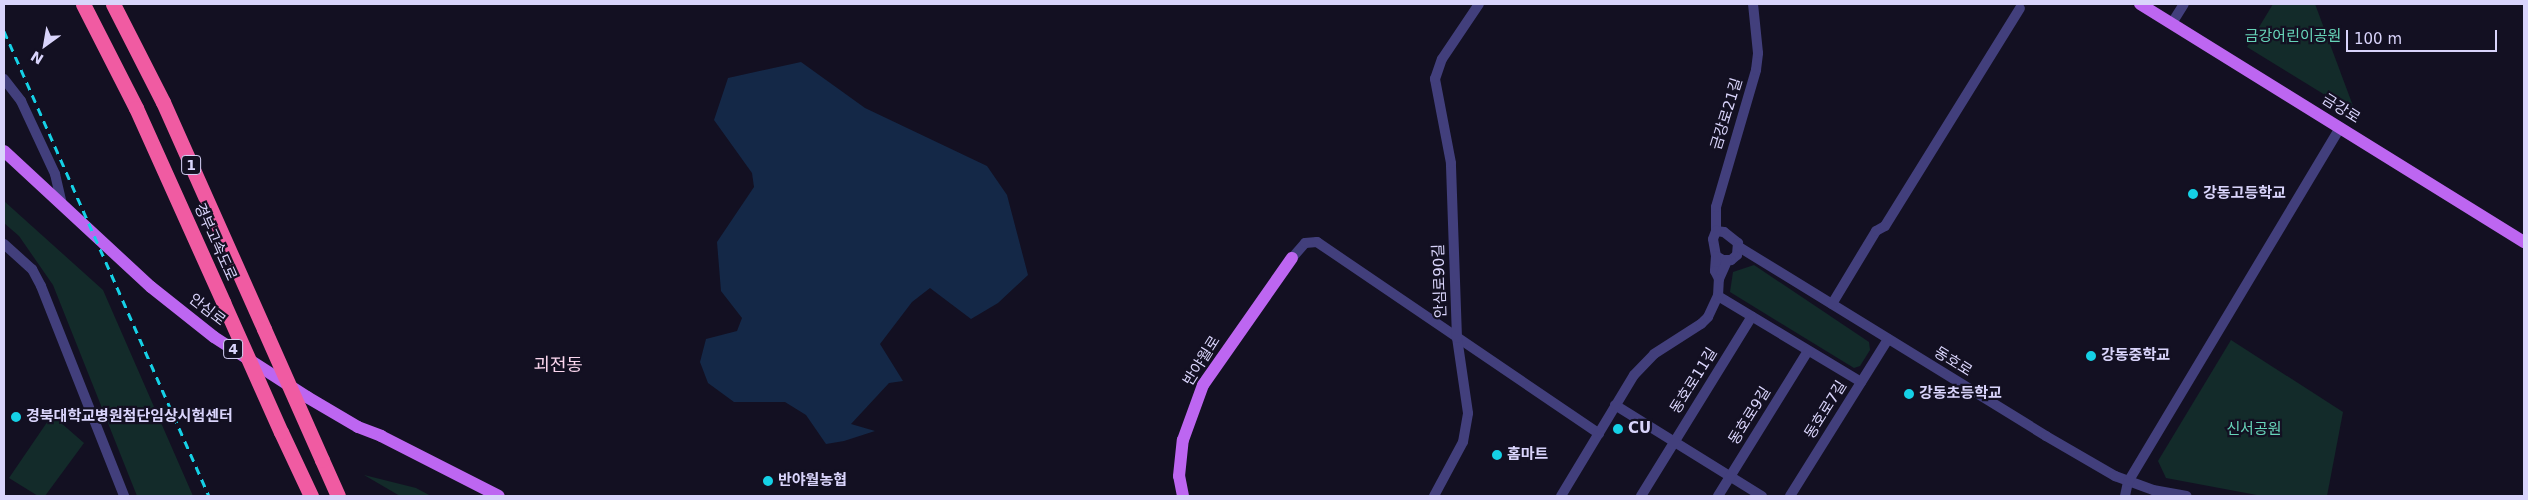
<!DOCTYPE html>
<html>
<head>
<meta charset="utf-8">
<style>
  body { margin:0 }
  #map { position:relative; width:2528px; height:500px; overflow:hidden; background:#131022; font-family:"DejaVu Sans","Noto Sans KR",sans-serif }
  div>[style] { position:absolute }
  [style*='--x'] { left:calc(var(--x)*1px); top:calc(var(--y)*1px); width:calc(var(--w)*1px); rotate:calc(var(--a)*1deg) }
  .green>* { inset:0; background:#132b2a }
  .water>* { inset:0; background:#142847 }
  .minor>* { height:10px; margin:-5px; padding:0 5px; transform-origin:5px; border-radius:5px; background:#423f7c }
  .major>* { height:12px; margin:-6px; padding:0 6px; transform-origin:6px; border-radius:6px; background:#bd66f1 }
  .highway>* { height:15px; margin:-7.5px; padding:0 7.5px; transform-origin:7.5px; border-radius:7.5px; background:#f05ba2 }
  .rail>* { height:3px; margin-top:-1.5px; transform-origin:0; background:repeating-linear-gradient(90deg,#15d1e6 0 8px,transparent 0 14px) }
  .highway-bridge>* { height:15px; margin:-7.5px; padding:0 7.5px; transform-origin:7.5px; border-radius:7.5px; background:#f05ba2 }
  .dots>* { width:14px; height:14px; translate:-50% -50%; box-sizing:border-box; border:2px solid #131022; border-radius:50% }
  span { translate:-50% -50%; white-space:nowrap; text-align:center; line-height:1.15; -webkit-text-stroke:4.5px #131022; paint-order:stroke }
  .shield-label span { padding:1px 4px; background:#131022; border:1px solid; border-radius:4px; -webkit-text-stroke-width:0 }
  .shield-label { font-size:14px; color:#d9d4fb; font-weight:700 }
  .park-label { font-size:15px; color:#67d4b9 }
  .street-label { font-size:15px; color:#d9d4fb }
  .poi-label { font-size:15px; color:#d9d4fb; font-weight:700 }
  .left { translate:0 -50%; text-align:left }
  .quarter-label { font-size:18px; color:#fbd6ee }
  .frame { position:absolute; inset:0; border:5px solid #d9d4fb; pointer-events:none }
  .north { position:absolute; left:20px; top:20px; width:50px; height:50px; -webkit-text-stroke:4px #131022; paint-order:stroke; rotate:212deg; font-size:14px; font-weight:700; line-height:20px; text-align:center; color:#d9d4fb }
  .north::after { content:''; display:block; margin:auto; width:18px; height:22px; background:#d9d4fb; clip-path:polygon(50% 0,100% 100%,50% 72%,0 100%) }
  .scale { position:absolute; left:2346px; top:30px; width:151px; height:22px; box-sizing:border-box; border:2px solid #d9d4fb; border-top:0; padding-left:6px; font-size:15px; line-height:18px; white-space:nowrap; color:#d9d4fb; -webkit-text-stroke:4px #131022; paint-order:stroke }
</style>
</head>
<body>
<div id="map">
  <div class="green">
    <div style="clip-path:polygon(2273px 4px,2315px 4px,2356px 114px,2247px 47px)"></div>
    <div style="clip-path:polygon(4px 201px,103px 290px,193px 496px,137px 496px,53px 285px,19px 236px,4px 223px)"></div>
    <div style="clip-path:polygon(1754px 265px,1869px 342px,1870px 350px,1860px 366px,1854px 368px,1730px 292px,1733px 272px)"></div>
    <div style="clip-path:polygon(2231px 340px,2343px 412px,2327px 496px,2262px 496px,2166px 478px,2158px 461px)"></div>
    <div style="clip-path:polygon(52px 415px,84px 443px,45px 496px,38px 496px,9px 478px)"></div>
    <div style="clip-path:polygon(364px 475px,416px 488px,431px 496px,400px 496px)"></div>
  </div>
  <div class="water">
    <div style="clip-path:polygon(801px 62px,865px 108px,987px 166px,1007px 195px,1028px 275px,998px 303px,971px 319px,930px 288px,912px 302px,880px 344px,903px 381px,889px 383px,851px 424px,875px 431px,844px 441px,826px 444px,806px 415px,785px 402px,734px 402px,708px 383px,700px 362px,706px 339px,737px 331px,742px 318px,721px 291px,717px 242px,754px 187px,752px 173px,714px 120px,728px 78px)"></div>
  </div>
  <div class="minor">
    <div style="--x:2172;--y:23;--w:22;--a:-58"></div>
    <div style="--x:4;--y:79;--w:28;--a:52"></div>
    <div style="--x:21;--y:101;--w:81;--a:65"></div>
    <div style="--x:55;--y:174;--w:32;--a:77"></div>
    <div style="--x:1716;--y:231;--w:24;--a:-90"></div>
    <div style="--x:1716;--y:207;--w:143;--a:-73.7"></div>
    <div style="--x:1756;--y:70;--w:17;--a:-83"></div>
    <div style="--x:1758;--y:53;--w:49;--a:-95.8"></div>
    <div style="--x:1716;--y:231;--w:8;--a:7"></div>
    <div style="--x:1724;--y:232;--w:18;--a:38"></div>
    <div style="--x:1738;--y:243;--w:12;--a:95"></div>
    <div style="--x:1737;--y:255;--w:8;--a:140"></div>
    <div style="--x:1731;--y:260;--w:8;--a:180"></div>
    <div style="--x:1723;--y:260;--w:8;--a:-150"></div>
    <div style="--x:1716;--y:256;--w:17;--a:-100"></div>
    <div style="--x:1713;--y:239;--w:9;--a:-69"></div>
    <div style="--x:4;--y:244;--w:38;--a:42"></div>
    <div style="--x:32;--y:269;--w:19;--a:62"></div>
    <div style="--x:41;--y:286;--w:226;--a:68.4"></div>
    <div style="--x:1739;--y:247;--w:361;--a:31.6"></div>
    <div style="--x:2046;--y:436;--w:80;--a:30.1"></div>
    <div style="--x:2115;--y:476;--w:40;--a:20.2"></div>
    <div style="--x:2153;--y:490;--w:34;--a:10"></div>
    <div style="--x:1716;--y:256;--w:15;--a:94"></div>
    <div style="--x:1715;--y:271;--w:9;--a:63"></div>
    <div style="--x:1719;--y:279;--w:20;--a:-66"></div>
    <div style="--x:1292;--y:258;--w:20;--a:-49"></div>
    <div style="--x:1305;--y:243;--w:12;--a:-5"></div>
    <div style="--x:1317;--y:242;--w:341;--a:34.2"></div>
    <div style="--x:1718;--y:296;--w:167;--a:31"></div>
    <div style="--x:1832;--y:304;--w:85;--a:-58.9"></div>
    <div style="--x:1876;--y:231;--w:10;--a:-29"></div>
    <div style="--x:1885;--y:226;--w:256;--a:-58.2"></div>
    <div style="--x:1615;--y:405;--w:173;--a:31.8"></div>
    <div style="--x:1434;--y:496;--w:61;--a:-61.8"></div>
    <div style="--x:1463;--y:442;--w:29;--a:-80"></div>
    <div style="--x:1468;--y:413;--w:76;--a:-98.3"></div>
    <div style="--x:1457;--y:338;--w:175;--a:-92"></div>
    <div style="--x:1451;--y:163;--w:86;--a:-100.8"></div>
    <div style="--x:1435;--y:79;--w:21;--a:-71"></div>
    <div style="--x:1442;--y:59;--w:66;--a:-56.1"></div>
    <div style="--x:1561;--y:496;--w:141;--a:-58.9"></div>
    <div style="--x:1634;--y:375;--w:29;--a:-46"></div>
    <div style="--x:1654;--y:354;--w:56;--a:-32.6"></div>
    <div style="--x:1701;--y:324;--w:10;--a:-45"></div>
    <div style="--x:1708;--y:317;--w:23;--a:-65"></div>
    <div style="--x:1718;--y:296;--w:17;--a:-87"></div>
    <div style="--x:1641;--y:496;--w:211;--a:-58.3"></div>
    <div style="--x:1718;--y:496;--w:171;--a:-58.2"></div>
    <div style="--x:1790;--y:496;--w:185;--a:-58"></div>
    <div style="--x:2125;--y:496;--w:14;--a:-78"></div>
    <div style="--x:2128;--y:482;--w:413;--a:-59.1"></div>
  </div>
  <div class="major">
    <div style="--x:2140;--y:4;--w:452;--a:31.8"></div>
    <div style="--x:4;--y:151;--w:200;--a:42.8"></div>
    <div style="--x:151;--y:287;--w:80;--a:38.4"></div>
    <div style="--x:214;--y:337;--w:111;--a:32.8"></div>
    <div style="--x:307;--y:397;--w:59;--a:30.5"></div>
    <div style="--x:358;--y:427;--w:25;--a:21"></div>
    <div style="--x:381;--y:436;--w:132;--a:27"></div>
    <div style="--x:1183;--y:496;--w:20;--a:-101"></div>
    <div style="--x:1179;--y:476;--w:36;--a:-84"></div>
    <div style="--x:1183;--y:440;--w:59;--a:-70"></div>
    <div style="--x:1203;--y:385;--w:155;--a:-55"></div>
  </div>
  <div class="highway">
    <div style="--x:83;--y:4;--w:117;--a:63"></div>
    <div style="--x:136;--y:108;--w:213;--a:65.8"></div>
    <div style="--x:113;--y:4;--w:110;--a:63"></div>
    <div style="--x:163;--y:102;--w:248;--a:66"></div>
    <div style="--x:281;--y:432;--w:71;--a:64.9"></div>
    <div style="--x:322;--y:460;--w:39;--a:66"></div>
  </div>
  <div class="rail">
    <div style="--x:4;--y:31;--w:508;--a:66.21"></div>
  </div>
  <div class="highway-bridge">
    <div style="--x:223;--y:302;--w:142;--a:66"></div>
    <div style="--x:264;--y:329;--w:143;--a:66.1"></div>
  </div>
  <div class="dots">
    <div style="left:2193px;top:194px;background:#15d1e6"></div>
    <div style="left:2091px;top:356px;background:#15d1e6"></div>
    <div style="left:1909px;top:394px;background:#15d1e6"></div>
    <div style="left:16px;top:417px;background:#15d1e6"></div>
    <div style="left:1618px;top:429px;background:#15d1e6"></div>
    <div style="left:1497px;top:455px;background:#15d1e6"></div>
    <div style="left:768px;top:481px;background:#15d1e6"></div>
  </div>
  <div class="shield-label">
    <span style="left:191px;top:165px">1</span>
    <span style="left:233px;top:349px">4</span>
  </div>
  <div class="park-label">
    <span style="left:2293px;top:37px">금강어린이공원</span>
    <span style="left:2254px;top:430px">신서공원</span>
  </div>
  <div class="street-label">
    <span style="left:2341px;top:109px;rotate:32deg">금강로</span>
    <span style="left:1727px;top:114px;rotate:-73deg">금강로21길</span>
    <span style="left:215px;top:242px;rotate:66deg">경부고속도로</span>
    <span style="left:1440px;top:281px;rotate:-92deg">안심로90길</span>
    <span style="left:207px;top:310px;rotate:38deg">안심로</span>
    <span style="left:1202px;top:361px;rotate:-58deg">반야월로</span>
    <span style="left:1953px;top:362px;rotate:32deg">동호로</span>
    <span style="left:1694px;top:381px;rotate:-58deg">동호로11길</span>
    <span style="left:1826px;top:410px;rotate:-58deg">동호로7길</span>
    <span style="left:1750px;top:416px;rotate:-58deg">동호로9길</span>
  </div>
  <div class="poi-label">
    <span class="left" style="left:2203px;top:194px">강동고등학교</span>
    <span class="left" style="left:2101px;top:356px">강동중학교</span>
    <span class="left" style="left:1919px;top:394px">강동초등학교</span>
    <span class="left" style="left:26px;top:417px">경북대학교병원첨단임상시험센터</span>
    <span class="left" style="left:1628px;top:429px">CU</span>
    <span class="left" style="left:1507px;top:455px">홈마트</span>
    <span class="left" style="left:778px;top:481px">반야월농협</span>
  </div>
  <div class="quarter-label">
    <span style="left:558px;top:365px">괴전동</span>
  </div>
  <div class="frame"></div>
  <div class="north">N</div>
  <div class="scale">100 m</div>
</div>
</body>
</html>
